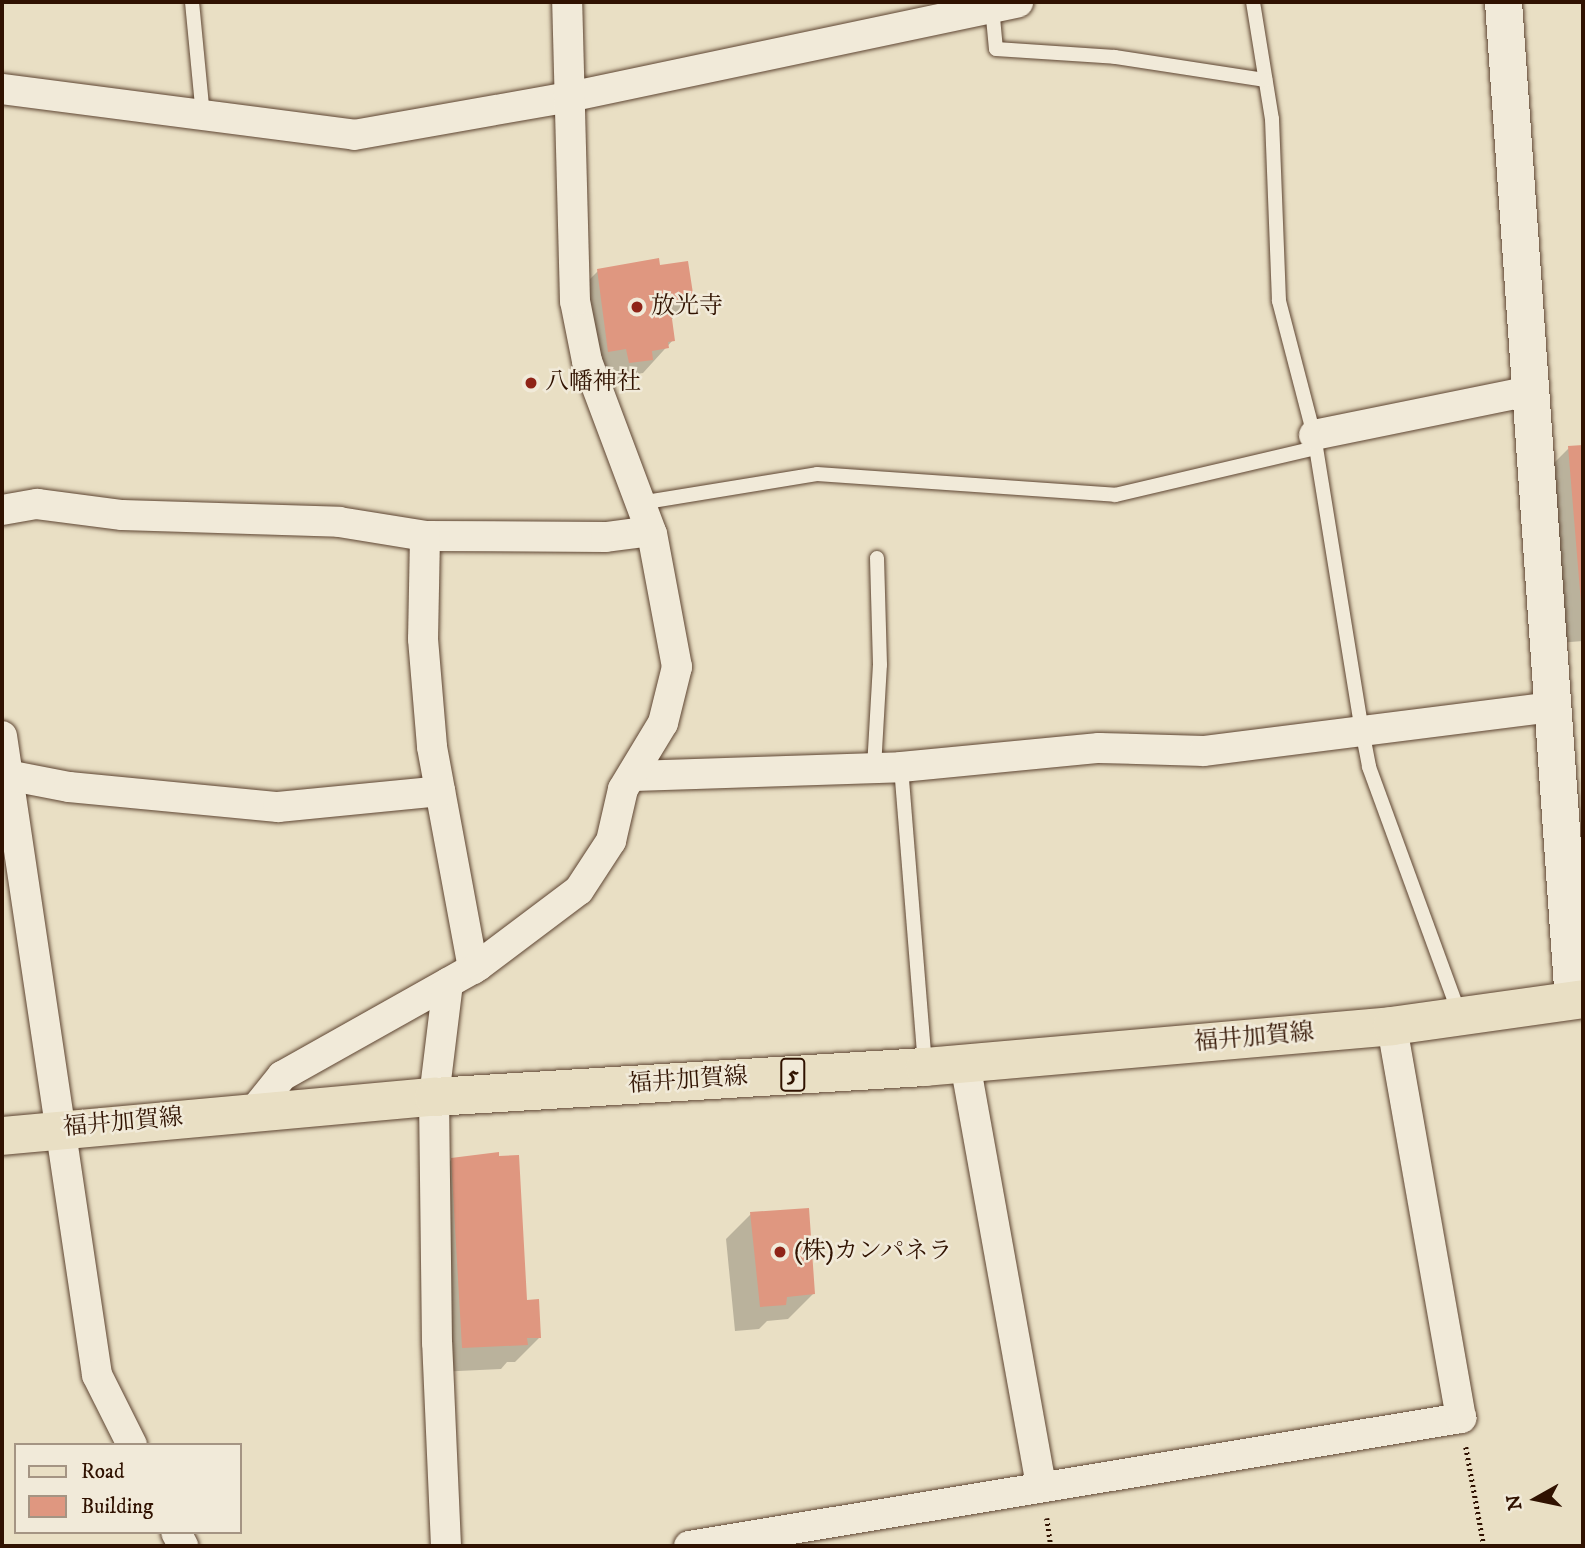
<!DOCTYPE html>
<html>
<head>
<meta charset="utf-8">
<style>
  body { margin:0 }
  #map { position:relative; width:1585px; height:1548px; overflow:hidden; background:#e9dfc4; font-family:"IM FELL DW Pica","Noto Serif JP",serif }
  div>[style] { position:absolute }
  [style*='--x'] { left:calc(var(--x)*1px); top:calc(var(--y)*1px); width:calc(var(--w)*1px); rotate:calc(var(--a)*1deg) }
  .shadow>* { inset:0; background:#0003 }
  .building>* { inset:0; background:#df9780 }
  .path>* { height:4.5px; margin-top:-2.25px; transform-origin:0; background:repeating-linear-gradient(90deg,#301201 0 2px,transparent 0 5.5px) }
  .roads { filter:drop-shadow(0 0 2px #5e4532) drop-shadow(0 0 2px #5e4532) }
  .service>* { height:14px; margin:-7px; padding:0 7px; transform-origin:7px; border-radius:7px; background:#f1ead9 }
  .minor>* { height:30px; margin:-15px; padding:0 15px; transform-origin:15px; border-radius:15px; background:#f1ead9 }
  .tertiary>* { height:37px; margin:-18.5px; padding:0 18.5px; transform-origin:18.5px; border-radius:18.5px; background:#f1ead9 }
  .primary>* { height:38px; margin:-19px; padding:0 19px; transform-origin:19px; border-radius:19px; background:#e9dfc4 }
  .dots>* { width:19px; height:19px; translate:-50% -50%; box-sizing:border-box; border:4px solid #f1ead9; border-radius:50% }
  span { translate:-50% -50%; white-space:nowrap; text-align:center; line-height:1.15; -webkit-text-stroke:5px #f1ead9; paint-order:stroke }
  .shield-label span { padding:2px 5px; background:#f1ead9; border:2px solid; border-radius:5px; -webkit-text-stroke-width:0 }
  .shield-label { font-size:23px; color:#301201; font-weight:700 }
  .poi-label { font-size:24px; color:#301201 }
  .left { translate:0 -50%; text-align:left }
  .street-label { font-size:24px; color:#301201 }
  .frame { position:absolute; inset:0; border:4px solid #301201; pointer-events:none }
  .legend { position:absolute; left:14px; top:1443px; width:228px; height:91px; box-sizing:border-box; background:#f1ead9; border:2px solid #a49483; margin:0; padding:9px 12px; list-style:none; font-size:21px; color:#301201 }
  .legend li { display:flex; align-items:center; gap:14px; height:35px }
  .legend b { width:35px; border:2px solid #a49483 }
  .north { position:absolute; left:1501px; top:1464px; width:70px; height:70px; -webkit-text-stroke:5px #f1ead9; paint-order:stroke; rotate:261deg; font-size:19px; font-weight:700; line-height:28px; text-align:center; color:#301201 }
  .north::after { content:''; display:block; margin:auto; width:24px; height:32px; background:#301201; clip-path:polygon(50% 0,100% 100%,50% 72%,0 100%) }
</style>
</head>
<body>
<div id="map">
  <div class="shadow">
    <div style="clip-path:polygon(659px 267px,692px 300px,670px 321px,673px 340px,643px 373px,637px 374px,627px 384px,604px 387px,573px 296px,598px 271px)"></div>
    <div style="clip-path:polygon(1583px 447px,1583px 641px,1558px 643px,1544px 473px,1569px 448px)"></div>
    <div style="clip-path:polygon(452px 1159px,526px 1302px,540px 1337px,515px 1362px,507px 1362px,501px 1369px,437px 1372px,427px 1184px)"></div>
    <div style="clip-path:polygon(751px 1214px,813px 1294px,788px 1319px,767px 1321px,759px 1329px,735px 1331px,726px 1239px)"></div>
  </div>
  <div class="building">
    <div style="clip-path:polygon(659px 258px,660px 265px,688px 261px,694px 300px,670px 304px,675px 341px,668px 342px,669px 348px,652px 351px,653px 360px,629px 363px,626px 349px,608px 352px,597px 269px)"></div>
    <div style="clip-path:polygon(1583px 445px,1583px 603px,1581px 603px,1568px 446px)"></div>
    <div style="clip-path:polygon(499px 1152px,499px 1156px,519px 1155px,527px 1300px,539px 1299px,541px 1338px,527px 1338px,528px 1345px,462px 1348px,451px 1158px)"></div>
    <div style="clip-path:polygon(809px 1208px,815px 1294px,787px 1297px,786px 1305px,760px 1307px,750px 1212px)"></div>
  </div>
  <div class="path">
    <div style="--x:1466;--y:1447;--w:101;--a:79.7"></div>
    <div style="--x:1047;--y:1518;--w:28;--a:82"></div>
  </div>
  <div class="roads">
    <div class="service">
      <div style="--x:192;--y:2;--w:116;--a:84.5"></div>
      <div style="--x:1253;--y:2;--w:119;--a:80.8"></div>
      <div style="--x:1272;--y:119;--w:182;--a:87.8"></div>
      <div style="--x:1279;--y:301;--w:138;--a:75.4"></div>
      <div style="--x:1314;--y:435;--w:299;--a:80.8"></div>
      <div style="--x:1362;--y:730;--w:38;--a:79"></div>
      <div style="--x:1369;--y:767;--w:265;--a:69.9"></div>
      <div style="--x:992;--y:7;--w:42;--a:84.6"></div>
      <div style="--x:996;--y:49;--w:119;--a:3.8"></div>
      <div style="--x:1115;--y:57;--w:152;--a:8.7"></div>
      <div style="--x:640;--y:503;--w:179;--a:-9.3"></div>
      <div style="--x:817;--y:474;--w:299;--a:4"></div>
      <div style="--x:1115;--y:495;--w:206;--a:-13.2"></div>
      <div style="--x:901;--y:767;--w:300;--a:85.4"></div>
      <div style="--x:874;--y:768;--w:103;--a:-86.7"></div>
      <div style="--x:880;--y:665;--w:107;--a:-91.6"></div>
    </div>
    <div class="minor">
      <div style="--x:2;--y:89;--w:355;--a:7.4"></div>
      <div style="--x:354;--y:135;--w:218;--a:-10"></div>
      <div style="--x:569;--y:97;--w:459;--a:-11.9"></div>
      <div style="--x:1314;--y:435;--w:220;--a:-11.5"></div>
      <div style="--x:2;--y:510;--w:36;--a:-10"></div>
      <div style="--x:37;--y:504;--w:86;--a:7.4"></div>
      <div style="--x:122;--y:515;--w:217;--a:1.8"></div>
      <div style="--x:339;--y:522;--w:87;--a:9.2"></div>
      <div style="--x:425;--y:536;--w:181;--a:0.3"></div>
      <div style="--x:606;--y:537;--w:45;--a:-7.6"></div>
      <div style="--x:425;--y:536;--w:103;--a:91.1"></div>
      <div style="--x:423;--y:639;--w:108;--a:85.2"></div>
      <div style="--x:432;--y:747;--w:226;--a:79.5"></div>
      <div style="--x:2;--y:736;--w:646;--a:81.54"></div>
      <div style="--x:97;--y:1375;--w:78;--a:63.4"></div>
      <div style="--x:7;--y:775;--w:63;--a:11"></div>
      <div style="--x:69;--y:787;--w:210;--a:5.5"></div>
      <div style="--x:278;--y:807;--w:163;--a:-5.6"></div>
      <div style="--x:634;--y:776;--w:267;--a:-1.9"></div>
      <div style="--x:901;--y:767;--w:199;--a:-5.5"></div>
      <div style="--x:1099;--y:748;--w:105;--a:1.6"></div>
      <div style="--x:1204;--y:751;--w:351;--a:-7.2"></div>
      <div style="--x:965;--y:1063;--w:430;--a:79.8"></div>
      <div style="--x:254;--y:1111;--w:45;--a:-51.3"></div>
      <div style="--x:282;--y:1076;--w:225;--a:-29.3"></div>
      <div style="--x:478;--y:966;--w:126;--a:-37"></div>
      <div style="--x:579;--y:890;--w:59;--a:-56.9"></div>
      <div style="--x:611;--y:841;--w:53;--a:-77"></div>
      <div style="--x:623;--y:789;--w:77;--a:-58.8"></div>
      <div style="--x:663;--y:723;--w:58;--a:-76"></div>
      <div style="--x:677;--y:667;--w:135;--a:-100.6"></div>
      <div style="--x:652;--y:534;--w:185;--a:-110.6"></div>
      <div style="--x:587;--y:361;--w:61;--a:-101.3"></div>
      <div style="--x:575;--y:301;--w:299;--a:-91.5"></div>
      <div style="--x:176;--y:1532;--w:16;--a:63"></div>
      <div style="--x:446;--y:1546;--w:203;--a:-92.5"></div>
      <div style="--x:437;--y:1343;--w:246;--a:-90.7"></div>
      <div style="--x:434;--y:1097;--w:115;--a:-83"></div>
      <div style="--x:689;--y:1546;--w:783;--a:-9.41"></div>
      <div style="--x:1461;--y:1418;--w:398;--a:-100"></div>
    </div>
    <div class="tertiary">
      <div style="--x:1503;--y:2;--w:1000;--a:85.99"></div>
    </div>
    <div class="primary">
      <div style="--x:2;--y:1136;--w:434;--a:-5.2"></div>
      <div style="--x:434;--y:1097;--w:492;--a:-3.5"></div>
      <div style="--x:925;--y:1067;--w:469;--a:-5"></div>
      <div style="--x:1392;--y:1026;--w:193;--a:-8"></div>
    </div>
  </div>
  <div class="dots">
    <div style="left:637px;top:307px;background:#8f2418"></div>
    <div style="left:531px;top:383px;background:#8f2418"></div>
    <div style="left:780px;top:1252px;background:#8f2418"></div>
  </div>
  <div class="shield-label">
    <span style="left:793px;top:1075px">5</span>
  </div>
  <div class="poi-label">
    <span class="left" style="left:651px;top:307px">放光寺</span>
    <span class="left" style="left:545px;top:383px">八幡神社</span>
    <span class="left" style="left:794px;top:1252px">(株)カンパネラ</span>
  </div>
  <div class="street-label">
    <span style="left:1254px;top:1038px;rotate:-5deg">福井加賀線</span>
    <span style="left:688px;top:1081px;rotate:-4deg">福井加賀線</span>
    <span style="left:123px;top:1123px;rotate:-5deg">福井加賀線</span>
  </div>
  <div class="frame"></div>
  <ul class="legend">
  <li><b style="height:9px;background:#e9dfc4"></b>Road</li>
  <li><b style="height:19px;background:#df9780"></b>Building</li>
  </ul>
  <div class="north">N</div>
</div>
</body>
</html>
